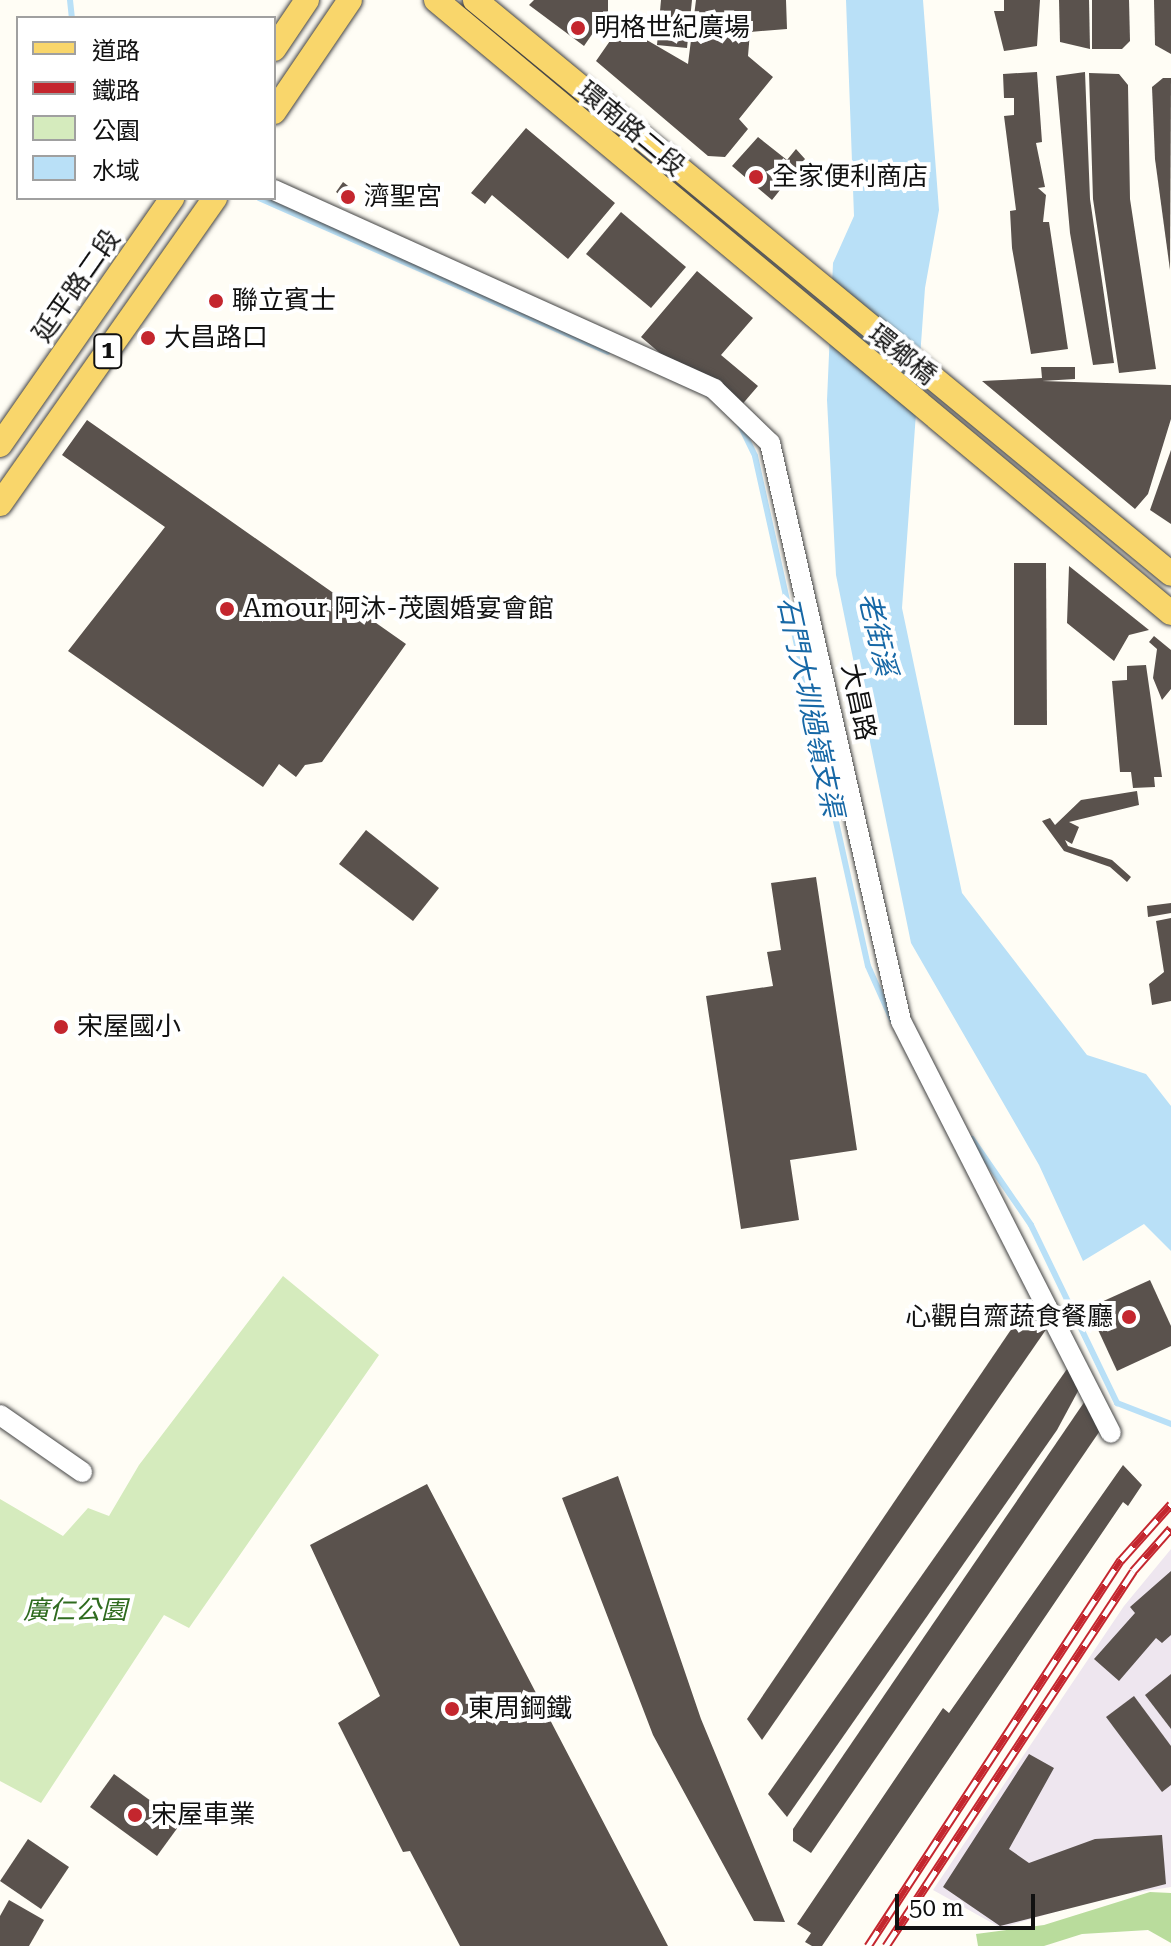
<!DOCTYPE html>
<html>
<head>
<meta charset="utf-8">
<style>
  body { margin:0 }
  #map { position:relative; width:1171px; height:1946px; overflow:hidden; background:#fffdf5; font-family:"Roboto Serif","Noto Sans TC",serif }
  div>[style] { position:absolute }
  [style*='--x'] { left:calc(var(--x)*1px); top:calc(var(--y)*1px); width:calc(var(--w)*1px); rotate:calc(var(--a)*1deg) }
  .industrial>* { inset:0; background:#eee6ef }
  .green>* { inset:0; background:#d5ebbd }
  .forest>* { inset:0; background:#b9dc9c }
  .water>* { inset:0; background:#b9e0f7 }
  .stream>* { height:6px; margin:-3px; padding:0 3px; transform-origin:3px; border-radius:3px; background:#b9e0f7 }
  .building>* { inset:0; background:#5a524d }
  .roads { filter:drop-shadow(0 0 2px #444) drop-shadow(0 0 2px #444) }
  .minor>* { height:20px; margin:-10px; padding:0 10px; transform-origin:10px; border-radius:10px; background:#fff }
  .major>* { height:24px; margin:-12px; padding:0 12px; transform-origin:12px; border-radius:12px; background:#f9d66b }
  .rail>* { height:9px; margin-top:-4.5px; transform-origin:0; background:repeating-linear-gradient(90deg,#fff 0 18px,#c4262e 0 36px); box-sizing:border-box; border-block:2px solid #c4262e }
  .dots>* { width:22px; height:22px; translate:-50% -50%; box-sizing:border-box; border:4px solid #fff; border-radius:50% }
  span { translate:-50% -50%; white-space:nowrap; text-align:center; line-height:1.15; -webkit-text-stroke:8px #fff; paint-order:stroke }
  .shield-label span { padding:2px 6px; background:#fff; border:2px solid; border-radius:6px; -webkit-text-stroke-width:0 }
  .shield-label { font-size:24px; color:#111; font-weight:700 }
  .poi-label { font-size:26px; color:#111 }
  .left { translate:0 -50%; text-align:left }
  .right { translate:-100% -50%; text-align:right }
  .street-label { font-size:26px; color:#111 }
  .park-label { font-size:26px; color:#2f6b1f; font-style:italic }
  .water-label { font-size:28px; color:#1768a6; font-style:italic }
  .legend { position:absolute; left:16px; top:16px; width:260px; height:184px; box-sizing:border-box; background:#fff; border:2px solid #a0a0a0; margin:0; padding:10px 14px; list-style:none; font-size:24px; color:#111 }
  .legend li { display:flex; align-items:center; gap:16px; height:40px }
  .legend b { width:40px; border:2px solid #a0a0a0 }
  .scale { position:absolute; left:895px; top:1894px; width:140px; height:36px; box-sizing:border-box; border:4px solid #111; border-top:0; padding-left:10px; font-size:24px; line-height:28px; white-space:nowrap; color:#111; -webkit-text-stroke:6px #fff; paint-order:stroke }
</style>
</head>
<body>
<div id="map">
  <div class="industrial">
    <div style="clip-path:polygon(1171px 1549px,1171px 1887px,1101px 1898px,1001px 1928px,933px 1890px,1124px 1606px)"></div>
  </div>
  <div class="green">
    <div style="clip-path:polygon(283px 1276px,379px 1355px,189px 1628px,164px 1615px,41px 1803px,0 1781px,0 1499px,63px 1536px,88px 1508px,109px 1516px,139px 1465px)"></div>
  </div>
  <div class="forest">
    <div style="clip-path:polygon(1150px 1892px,1171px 1893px,1171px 1943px,1148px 1930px,1082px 1934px,1044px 1946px,978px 1946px,976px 1934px,1044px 1925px)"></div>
  </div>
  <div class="water">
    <div style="clip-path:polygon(846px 0,923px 0,939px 210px,925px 288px,902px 608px,962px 893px,1087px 1055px,1146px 1074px,1171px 1106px,1171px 1251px,1144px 1224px,1083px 1261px,1039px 1165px,911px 943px,836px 575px,827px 400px,833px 263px,854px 216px)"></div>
  </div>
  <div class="stream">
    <div style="--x:70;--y:0;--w:18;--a:84"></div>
    <div style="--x:259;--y:198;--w:381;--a:23.8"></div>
    <div style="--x:740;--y:425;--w:34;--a:64"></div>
    <div style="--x:755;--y:456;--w:522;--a:77.51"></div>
    <div style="--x:868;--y:966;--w:59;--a:66"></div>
    <div style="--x:972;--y:1139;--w:104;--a:55.5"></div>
    <div style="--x:1031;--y:1225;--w:198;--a:64.2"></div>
    <div style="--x:1117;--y:1403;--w:58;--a:21.3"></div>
  </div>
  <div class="building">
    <div style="clip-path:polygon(534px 0,608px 0,608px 11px,584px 46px,529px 5px)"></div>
    <div style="clip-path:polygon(661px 0,692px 0,687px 48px,657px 45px)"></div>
    <div style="clip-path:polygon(696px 0,786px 0,787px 29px,750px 32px,748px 56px,773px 77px,739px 119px,748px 129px,725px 157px,708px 156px,596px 61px,621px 25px,688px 64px)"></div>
    <div style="clip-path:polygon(1004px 0,1040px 0,1037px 46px,1004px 51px,994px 11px,1004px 11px)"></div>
    <div style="clip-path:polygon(1059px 0,1089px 0,1090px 49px,1060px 42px)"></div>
    <div style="clip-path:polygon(1092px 0,1129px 0,1130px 41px,1122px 49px,1092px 49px)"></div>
    <div style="clip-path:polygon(1154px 0,1171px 0,1171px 54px,1155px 45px)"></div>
    <div style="clip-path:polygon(1037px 72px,1042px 142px,1036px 143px,1045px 187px,1038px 188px,1046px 195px,1043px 222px,1049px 222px,1068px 349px,1031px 354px,1012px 248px,1010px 211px,1016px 210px,1004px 116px,1014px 115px,1014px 98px,1004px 98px,1003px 74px)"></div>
    <div style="clip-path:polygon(1085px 72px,1090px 199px,1114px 363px,1093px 365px,1070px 233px,1056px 76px)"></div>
    <div style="clip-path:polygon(1089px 73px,1119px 74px,1128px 85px,1130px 199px,1156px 369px,1119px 373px,1093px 199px)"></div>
    <div style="clip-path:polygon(1163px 78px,1171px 78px,1170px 270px,1155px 159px,1152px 87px)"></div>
    <div style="clip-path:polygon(526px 128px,615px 203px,568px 259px,492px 195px,485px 204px,471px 193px)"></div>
    <div style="clip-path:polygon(758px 137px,787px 160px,796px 149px,805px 159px,772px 200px,732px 166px)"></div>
    <div style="clip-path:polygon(343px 182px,356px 192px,350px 202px,336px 192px)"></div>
    <div style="clip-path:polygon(621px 212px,686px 267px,651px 308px,586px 254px)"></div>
    <div style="clip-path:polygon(697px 271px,753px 318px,721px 355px,758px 386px,733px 415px,641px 337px)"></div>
    <div style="clip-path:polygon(1041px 367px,1075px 367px,1075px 379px,1042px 381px,1171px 385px,1171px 419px,1148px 494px,1135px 509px,982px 381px,1042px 378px)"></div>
    <div style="clip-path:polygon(87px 420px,406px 644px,322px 762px,305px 765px,296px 777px,279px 764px,263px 787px,68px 651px,165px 527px,62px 455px)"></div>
    <div style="clip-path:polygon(1171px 450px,1171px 524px,1150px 510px)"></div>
    <div style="clip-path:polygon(1014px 563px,1046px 563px,1047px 725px,1014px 725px)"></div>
    <div style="clip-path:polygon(1069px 566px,1149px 630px,1129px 635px,1114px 661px,1067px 623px)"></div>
    <div style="clip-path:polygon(1154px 636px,1171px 650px,1171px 689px,1162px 700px,1153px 678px,1157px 649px,1149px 642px)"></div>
    <div style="clip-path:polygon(1146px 665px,1162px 777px,1154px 777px,1155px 787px,1133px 788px,1131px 772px,1120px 772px,1112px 681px,1127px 680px,1127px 666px)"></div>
    <div style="clip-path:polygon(1137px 791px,1139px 805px,1069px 822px,1079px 827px,1072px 844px,1065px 840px,1068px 846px,1112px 860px,1131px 877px,1127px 882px,1110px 867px,1064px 851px,1042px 821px,1050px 818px,1055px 825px,1081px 800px)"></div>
    <div style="clip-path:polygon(366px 830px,439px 888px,413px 921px,339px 864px)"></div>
    <div style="clip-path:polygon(816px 877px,857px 1150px,790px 1160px,799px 1220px,741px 1229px,706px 996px,773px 986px,767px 952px,781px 950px,771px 883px)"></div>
    <div style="clip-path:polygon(1171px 903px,1171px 913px,1148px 917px,1147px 906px)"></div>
    <div style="clip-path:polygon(1171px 918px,1171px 1001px,1152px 1005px,1149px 984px,1164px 972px,1156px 921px)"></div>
    <div style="clip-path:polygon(1150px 1280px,1171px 1326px,1171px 1346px,1117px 1371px,1088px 1308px)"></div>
    <div style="clip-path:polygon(1033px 1297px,1052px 1321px,762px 1740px,747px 1719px)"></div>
    <div style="clip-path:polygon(1067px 1369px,1084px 1380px,1057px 1430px,787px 1817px,768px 1794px)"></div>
    <div style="clip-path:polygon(1087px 1398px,1108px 1419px,811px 1853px,793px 1841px,793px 1829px)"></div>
    <div style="clip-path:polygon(1123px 1465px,1142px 1485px,1128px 1506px,1123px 1502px,822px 1946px,812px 1946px,805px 1942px,811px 1933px,797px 1924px,943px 1708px,949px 1713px)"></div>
    <div style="clip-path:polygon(618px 1476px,701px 1719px,785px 1922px,754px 1921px,653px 1735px,562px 1498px)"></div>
    <div style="clip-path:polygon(427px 1484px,668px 1946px,460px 1946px,410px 1851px,403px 1852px,338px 1723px,380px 1696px,310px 1545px)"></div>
    <div style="clip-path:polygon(1171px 1571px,1171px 1635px,1162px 1643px,1156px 1638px,1119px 1681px,1094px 1659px,1135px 1613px,1130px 1607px)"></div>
    <div style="clip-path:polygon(1171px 1674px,1171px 1729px,1145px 1695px)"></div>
    <div style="clip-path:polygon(1134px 1696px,1171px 1746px,1171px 1785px,1162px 1792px,1106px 1717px)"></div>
    <div style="clip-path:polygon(1029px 1754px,1054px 1768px,1009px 1849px,1029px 1863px,1095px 1839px,1162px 1835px,1166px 1884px,1000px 1926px,943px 1887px)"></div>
    <div style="clip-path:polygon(114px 1774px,181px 1823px,157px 1856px,90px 1807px)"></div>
    <div style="clip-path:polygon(28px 1839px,69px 1867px,41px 1909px,0 1881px)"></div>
    <div style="clip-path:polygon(9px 1900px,44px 1920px,29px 1946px,0 1946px,0 1916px)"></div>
  </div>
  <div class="roads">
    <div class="minor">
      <div style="--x:274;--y:190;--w:483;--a:24.3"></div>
      <div style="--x:714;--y:389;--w:78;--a:44"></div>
      <div style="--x:770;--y:443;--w:593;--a:77.23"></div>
      <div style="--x:901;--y:1021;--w:462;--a:63"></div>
      <div style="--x:0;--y:1415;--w:100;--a:34.8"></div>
    </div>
    <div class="major">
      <div style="--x:436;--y:0;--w:957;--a:39.83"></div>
      <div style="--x:475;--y:0;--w:902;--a:39.51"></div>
      <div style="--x:274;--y:49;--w:59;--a:-56"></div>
      <div style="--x:274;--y:112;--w:135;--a:-55.8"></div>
      <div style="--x:0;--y:445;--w:301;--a:-55.1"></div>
      <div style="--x:0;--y:504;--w:374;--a:-54.9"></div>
    </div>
  </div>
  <div class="rail">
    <div style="--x:868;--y:1946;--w:462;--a:-56.8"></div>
    <div style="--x:1121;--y:1560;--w:75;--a:-48.2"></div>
    <div style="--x:886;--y:1946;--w:449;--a:-56.6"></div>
    <div style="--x:1133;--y:1571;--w:57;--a:-48.5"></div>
  </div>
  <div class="dots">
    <div style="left:578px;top:28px;background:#c4262e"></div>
    <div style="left:756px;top:177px;background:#c4262e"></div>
    <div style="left:348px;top:197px;background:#c4262e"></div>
    <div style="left:216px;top:301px;background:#c4262e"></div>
    <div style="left:148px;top:338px;background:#c4262e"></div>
    <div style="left:227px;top:609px;background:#c4262e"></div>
    <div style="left:61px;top:1027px;background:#c4262e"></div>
    <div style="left:1129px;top:1317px;background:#c4262e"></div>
    <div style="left:452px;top:1709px;background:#c4262e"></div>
    <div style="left:135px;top:1815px;background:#c4262e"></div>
  </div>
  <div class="shield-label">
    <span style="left:108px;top:351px">1</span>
  </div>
  <div class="poi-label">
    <span class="left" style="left:594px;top:28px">明格世紀廣場</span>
    <span class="left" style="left:772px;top:177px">全家便利商店</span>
    <span class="left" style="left:364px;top:197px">濟聖宮</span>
    <span class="left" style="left:232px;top:301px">聯立賓士</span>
    <span class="left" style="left:164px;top:338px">大昌路口</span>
    <span class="left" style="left:243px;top:609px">Amour 阿沐-茂園婚宴會館</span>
    <span class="left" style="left:77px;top:1027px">宋屋國小</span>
    <span class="right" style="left:1113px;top:1317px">心觀自齋蔬食餐廳</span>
    <span class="left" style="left:468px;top:1709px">東周鋼鐵</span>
    <span class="left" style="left:151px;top:1815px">宋屋車業</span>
  </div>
  <div class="street-label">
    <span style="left:631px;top:129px;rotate:40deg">環南路二段</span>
    <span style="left:77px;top:286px;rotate:-55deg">延平路二段</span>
    <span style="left:902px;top:355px;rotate:39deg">環鄉橋</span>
    <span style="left:858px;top:702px;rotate:78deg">大昌路</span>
  </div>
  <div class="park-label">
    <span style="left:75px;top:1611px">廣仁公園</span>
  </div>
  <div class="water-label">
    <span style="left:877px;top:634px;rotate:77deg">老街溪</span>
    <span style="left:810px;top:707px;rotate:78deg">石門大圳過嶺支渠</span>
  </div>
  <ul class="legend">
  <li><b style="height:10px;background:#f9d66b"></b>道路</li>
  <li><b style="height:10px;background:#c4262e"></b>鐵路</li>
  <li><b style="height:22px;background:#d5ebbd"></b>公園</li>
  <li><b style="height:22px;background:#b9e0f7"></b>水域</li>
  </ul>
  <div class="scale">50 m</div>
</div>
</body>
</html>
